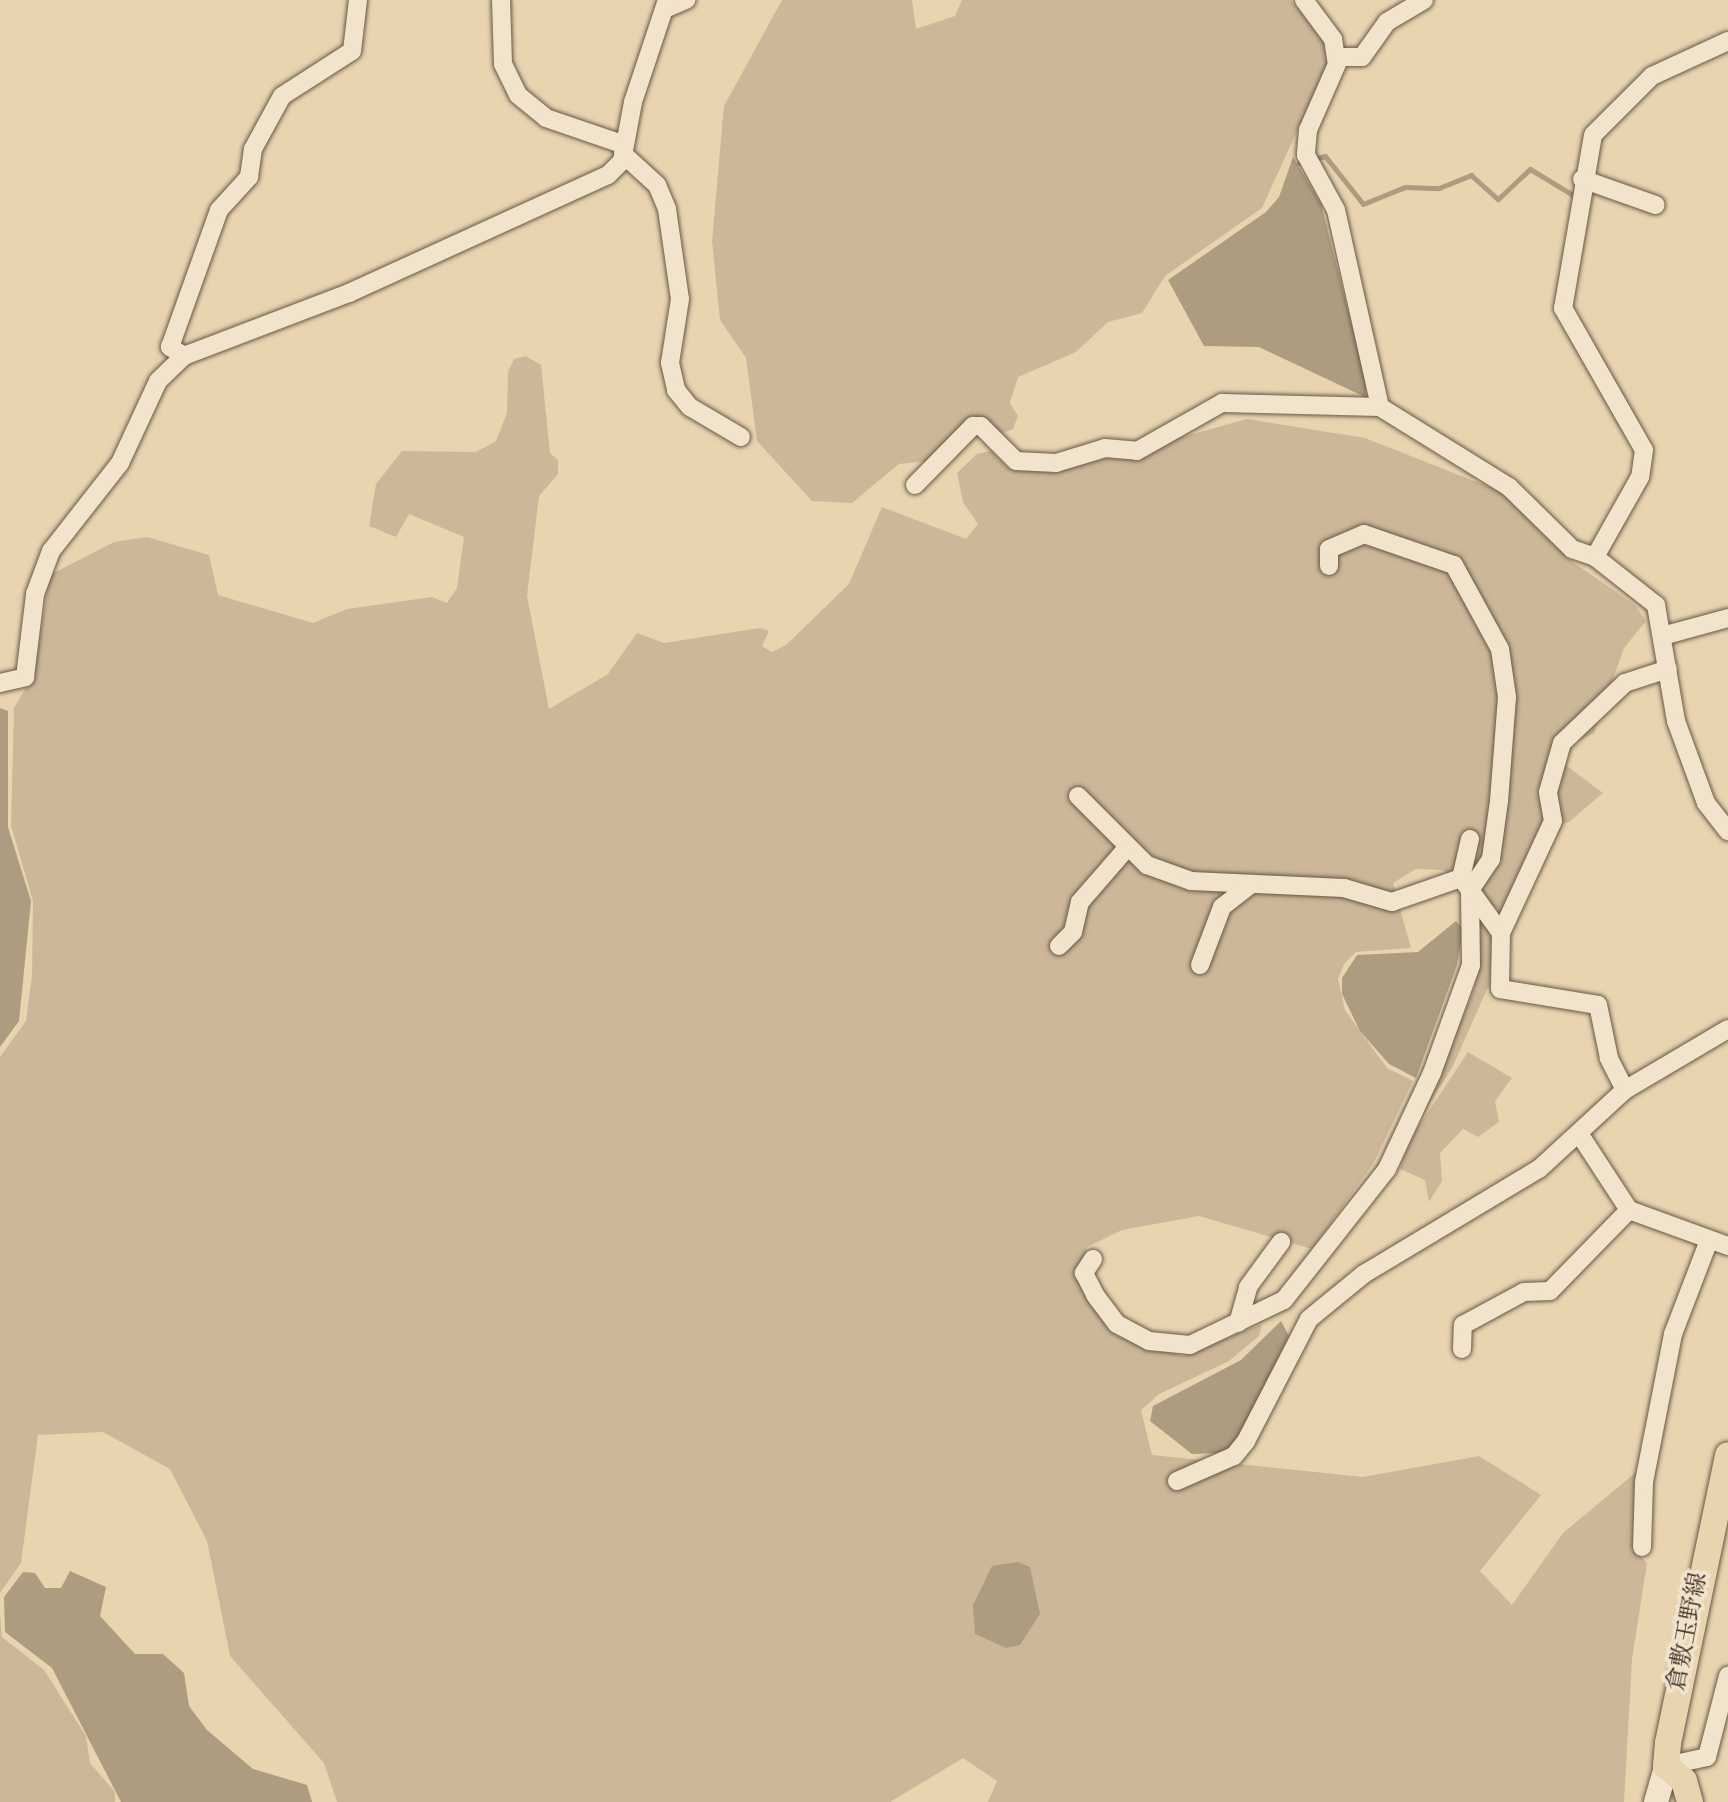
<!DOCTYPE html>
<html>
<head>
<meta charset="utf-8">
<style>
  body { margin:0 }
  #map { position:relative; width:1728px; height:1802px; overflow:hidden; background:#e9d4b0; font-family:"IM FELL DW Pica","Noto Serif JP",serif }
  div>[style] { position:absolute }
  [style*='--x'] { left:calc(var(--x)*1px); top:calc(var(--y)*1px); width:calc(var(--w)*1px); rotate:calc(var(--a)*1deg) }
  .green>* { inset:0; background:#ccb898 }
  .water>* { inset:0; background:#ae9c80 }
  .stream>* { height:5px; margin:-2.5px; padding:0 2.5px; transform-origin:2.5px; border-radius:2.5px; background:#ae9c80 }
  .roads { filter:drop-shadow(0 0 2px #675846) drop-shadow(0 0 2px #675846) }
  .minor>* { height:18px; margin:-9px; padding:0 9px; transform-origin:9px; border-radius:9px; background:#f1e3cc }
  .secondary>* { height:24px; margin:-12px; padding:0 12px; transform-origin:12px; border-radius:12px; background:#f1e3cc }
  .primary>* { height:26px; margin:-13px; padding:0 13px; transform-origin:13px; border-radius:13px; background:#e9d4b0 }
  span { translate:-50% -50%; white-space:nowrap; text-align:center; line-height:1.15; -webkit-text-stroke:7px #f1e3cc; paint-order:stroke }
  .street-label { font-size:24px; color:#3c2f23 }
</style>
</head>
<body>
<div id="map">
  <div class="green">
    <div style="clip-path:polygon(782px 0,912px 0,916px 29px,955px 16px,962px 0,1291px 0,1325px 43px,1327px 65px,1262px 208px,1165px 276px,1142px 313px,1108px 322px,1076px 352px,1018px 377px,1010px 403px,1018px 416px,1013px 429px,998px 435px,985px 419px,927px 461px,899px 464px,852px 503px,812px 501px,757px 441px,746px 358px,720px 320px,712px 241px,724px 106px)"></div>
    <div style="clip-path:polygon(526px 356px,541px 365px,550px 453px,558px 460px,558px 474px,539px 496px,527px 596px,549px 709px,608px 674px,637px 633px,664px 643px,760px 628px,769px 631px,762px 646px,772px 652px,786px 645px,849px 584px,882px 507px,966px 539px,978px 524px,963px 502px,957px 473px,977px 454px,991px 451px,1007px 467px,1053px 473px,1247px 419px,1365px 438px,1502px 492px,1570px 560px,1635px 605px,1646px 621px,1624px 648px,1594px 733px,1574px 743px,1564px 764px,1603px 793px,1569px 822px,1537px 832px,1502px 912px,1443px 870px,1416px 869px,1393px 883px,1411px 948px,1356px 952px,1344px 964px,1338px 979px,1345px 1010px,1387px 1068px,1413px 1081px,1373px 1164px,1312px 1249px,1199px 1216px,1122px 1230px,1087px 1247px,1077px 1279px,1115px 1335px,1182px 1356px,1262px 1324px,1259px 1336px,1229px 1361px,1159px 1394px,1141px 1410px,1152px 1455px,1363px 1477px,1479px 1456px,1541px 1495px,1480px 1571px,1512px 1605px,1563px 1533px,1640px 1469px,1637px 1553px,1647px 1563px,1632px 1659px,1624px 1802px,988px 1802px,997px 1781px,963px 1758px,890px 1802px,337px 1802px,324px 1763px,230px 1656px,207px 1541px,170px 1469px,103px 1432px,38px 1435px,21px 1563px,0 1593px,0 1057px,26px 1021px,32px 975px,33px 901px,11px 826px,14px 708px,34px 674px,50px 575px,114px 542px,147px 537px,209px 555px,218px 595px,313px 623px,347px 609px,432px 597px,447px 603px,457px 588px,464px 537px,409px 514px,396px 537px,369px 526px,376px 484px,402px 451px,476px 452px,496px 441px,507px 413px,508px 372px,514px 359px)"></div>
    <div style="clip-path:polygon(1477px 913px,1494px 931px,1489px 985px,1452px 1068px,1418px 1121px,1473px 993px,1480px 962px)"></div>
    <div style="clip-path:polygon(1468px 1052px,1512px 1078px,1495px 1101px,1499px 1122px,1478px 1137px,1463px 1129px,1440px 1153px,1442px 1181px,1429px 1202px,1425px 1180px,1400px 1169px,1409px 1141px)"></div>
    <div style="clip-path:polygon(0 1614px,2px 1637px,44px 1670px,86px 1736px,90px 1763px,115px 1792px,115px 1802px,0 1802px)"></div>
  </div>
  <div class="water">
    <div style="clip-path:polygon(1293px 157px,1321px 204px,1367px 385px,1365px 397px,1259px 347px,1204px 346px,1168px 280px,1266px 212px,1279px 197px)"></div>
    <div style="clip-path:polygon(0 708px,8px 711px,8px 827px,31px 901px,19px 1021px,0 1047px)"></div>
    <div style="clip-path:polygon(1456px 921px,1463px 929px,1457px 965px,1416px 1078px,1389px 1064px,1360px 1031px,1342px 994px,1342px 978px,1357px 955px,1418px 952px)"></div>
    <div style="clip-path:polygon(1281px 1321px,1289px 1336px,1245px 1427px,1225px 1453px,1192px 1454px,1150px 1421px,1153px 1406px,1241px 1360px)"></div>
    <div style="clip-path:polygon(1018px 1562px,1030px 1567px,1040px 1614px,1020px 1645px,1006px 1648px,975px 1634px,973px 1605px,992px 1566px)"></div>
    <div style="clip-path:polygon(70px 1571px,106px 1587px,100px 1616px,135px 1654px,163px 1654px,184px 1673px,189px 1706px,207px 1730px,253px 1769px,307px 1785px,312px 1802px,121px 1802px,52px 1668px,5px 1632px,4px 1597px,23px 1572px,35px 1573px,45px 1588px,61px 1588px)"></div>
  </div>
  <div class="stream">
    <div style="--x:1299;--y:163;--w:27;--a:-15"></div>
    <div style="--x:1325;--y:156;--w:61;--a:51.6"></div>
    <div style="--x:1363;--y:204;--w:45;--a:-22"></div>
    <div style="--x:1405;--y:187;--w:34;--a:2"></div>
    <div style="--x:1439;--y:188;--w:35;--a:-22"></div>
    <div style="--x:1471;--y:175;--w:36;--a:42"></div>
    <div style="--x:1498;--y:199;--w:44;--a:-43.2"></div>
    <div style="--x:1530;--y:169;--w:50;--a:31.2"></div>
  </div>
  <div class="roads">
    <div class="minor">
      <div style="--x:501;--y:0;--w:64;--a:88.2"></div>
      <div style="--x:503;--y:64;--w:34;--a:64"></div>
      <div style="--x:518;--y:95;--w:36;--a:39"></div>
      <div style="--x:546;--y:118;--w:83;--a:18.9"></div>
      <div style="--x:1304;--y:0;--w:49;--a:53.4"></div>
      <div style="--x:1333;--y:39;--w:25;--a:81"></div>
      <div style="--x:1337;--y:64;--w:72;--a:113.7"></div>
      <div style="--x:1308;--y:130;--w:25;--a:95"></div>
      <div style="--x:1306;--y:155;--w:63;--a:61.4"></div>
      <div style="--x:1336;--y:210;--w:202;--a:77.4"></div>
      <div style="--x:1380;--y:407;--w:152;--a:31.8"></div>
      <div style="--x:1509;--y:487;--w:88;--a:44.5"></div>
      <div style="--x:1572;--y:549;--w:24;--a:19"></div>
      <div style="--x:667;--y:8;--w:21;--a:-23"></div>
      <div style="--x:1728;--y:41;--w:84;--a:155.3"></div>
      <div style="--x:1652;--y:76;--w:83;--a:135"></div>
      <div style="--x:1593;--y:135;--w:176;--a:99.8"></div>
      <div style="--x:1563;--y:308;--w:163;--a:60.3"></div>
      <div style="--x:1644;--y:450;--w:27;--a:98"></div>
      <div style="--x:1640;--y:477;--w:92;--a:119.4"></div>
      <div style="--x:1595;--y:557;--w:78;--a:38.2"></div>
      <div style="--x:1656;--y:605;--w:118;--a:80.2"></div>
      <div style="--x:1676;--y:721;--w:87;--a:69.9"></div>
      <div style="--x:1706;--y:803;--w:36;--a:52"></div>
      <div style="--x:1336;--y:57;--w:26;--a:0"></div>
      <div style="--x:1362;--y:57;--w:43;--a:-54.5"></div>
      <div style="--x:1387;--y:22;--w:43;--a:-30.7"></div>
      <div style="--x:623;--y:154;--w:46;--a:42.4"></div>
      <div style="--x:657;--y:185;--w:26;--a:67"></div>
      <div style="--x:667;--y:209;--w:91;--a:81.8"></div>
      <div style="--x:680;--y:299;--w:65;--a:98.9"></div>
      <div style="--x:670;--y:363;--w:28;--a:77"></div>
      <div style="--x:676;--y:390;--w:22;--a:51"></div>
      <div style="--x:690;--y:407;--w:59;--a:30.5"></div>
      <div style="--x:1582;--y:179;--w:78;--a:19.4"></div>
      <div style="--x:184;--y:356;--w:17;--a:-147"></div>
      <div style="--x:170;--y:347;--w:145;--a:-70.3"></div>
      <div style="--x:219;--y:210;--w:45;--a:-47.7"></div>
      <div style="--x:249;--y:177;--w:28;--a:-82"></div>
      <div style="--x:253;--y:149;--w:60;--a:-61.3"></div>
      <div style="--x:282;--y:96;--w:83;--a:-32.7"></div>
      <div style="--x:352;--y:51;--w:51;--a:-83.3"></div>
      <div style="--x:915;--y:485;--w:83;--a:-45.5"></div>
      <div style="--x:973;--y:426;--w:8;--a:0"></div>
      <div style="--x:981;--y:426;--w:49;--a:45"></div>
      <div style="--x:1016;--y:461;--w:40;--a:2.9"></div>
      <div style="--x:1056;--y:463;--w:51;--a:-17"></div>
      <div style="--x:1105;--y:448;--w:32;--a:5"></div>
      <div style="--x:1137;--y:451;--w:98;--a:-29.5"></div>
      <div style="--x:1222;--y:403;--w:158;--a:1.5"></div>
      <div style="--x:1329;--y:566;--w:17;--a:-90"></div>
      <div style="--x:1329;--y:549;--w:38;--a:-23"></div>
      <div style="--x:1364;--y:534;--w:95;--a:19"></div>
      <div style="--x:1454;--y:565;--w:96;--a:61.3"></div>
      <div style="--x:1500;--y:649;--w:49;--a:81.7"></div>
      <div style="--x:1507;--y:697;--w:104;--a:94.4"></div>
      <div style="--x:1499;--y:801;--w:59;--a:97.9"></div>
      <div style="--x:1491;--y:859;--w:37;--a:124"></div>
      <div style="--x:1470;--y:890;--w:53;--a:54.2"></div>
      <div style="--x:1666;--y:635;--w:64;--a:-15.3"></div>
      <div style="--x:0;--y:683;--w:26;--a:-13"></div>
      <div style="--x:25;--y:677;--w:84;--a:-83.1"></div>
      <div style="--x:35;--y:594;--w:46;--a:-69.6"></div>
      <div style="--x:51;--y:551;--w:112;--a:-51.9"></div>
      <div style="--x:120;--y:463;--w:90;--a:-65.1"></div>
      <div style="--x:158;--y:381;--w:36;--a:-44"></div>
      <div style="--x:184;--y:356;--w:177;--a:-20.9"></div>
      <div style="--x:349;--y:293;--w:285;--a:-24.5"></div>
      <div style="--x:608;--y:175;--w:20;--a:-45"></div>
      <div style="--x:622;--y:161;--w:60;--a:-79.4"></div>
      <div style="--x:633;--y:102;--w:108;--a:-71.6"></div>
      <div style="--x:1078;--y:796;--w:98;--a:45"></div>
      <div style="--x:1147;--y:865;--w:47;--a:20"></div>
      <div style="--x:1191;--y:881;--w:153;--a:2.6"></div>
      <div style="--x:1344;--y:888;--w:50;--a:16.3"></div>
      <div style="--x:1392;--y:902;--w:73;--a:-19.2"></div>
      <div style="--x:1059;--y:946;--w:20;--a:-45"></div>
      <div style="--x:1073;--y:932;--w:31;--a:-77"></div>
      <div style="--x:1080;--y:902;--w:70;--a:-49"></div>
      <div style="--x:1200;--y:965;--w:62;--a:-69.2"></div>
      <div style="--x:1222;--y:907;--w:37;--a:-38"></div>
      <div style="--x:1625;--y:1090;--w:36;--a:-117"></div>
      <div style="--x:1609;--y:1058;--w:54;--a:-101.7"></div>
      <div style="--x:1598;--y:1005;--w:99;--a:-170.7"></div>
      <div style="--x:1500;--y:989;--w:56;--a:-89"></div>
      <div style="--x:1501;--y:933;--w:123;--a:-65.1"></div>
      <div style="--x:1553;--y:821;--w:29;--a:-100"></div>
      <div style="--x:1548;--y:792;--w:51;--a:-74.1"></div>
      <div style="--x:1562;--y:743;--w:87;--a:-43.6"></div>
      <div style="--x:1625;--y:683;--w:45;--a:-18"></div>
      <div style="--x:1580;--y:1135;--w:90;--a:56.8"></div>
      <div style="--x:1629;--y:1210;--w:105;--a:20"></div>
      <div style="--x:1093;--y:1259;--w:17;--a:123"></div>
      <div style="--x:1084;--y:1273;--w:25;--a:63"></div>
      <div style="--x:1095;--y:1295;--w:36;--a:53"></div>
      <div style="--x:1117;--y:1324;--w:36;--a:28"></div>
      <div style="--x:1149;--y:1341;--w:41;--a:5.6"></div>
      <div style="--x:1190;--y:1345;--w:104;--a:-25.6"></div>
      <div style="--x:1284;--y:1300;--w:167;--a:-51.8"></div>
      <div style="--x:1387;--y:1169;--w:106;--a:-64.9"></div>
      <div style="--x:1432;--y:1073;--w:115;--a:-70.1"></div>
      <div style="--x:1471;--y:965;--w:75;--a:-90.8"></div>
      <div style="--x:1470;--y:890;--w:15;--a:-127"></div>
      <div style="--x:1461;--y:878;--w:40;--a:-77"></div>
      <div style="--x:1238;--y:1323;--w:37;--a:-74"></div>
      <div style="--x:1248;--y:1287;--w:56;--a:-53.7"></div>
      <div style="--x:1462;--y:1349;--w:24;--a:-88"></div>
      <div style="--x:1463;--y:1325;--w:69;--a:-28.4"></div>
      <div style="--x:1524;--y:1292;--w:26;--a:-2"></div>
      <div style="--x:1550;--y:1291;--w:113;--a:-45.7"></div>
      <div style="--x:1177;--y:1481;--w:62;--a:-23.7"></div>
      <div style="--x:1234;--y:1456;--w:19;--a:-51"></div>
      <div style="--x:1246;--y:1441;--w:137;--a:-62.7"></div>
      <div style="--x:1309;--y:1319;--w:71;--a:-39.3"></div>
      <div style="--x:1364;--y:1274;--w:204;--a:-31"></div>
      <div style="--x:1539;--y:1169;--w:117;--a:-42.6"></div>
      <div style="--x:1625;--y:1090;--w:120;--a:-30.6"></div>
      <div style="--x:1642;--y:1547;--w:65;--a:-88.2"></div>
      <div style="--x:1644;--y:1482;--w:151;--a:-78.9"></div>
      <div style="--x:1673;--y:1334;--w:101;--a:-69"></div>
      <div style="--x:1666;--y:1766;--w:42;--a:-12.4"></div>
      <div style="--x:1707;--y:1757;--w:84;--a:-75.5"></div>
    </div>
    <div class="secondary">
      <div style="--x:1656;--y:1802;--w:37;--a:-74"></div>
    </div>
    <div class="primary">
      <div style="--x:1690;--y:1802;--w:22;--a:-106"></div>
      <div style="--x:1684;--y:1781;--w:23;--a:-140"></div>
      <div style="--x:1666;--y:1766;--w:23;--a:-85"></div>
      <div style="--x:1668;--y:1743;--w:294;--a:-78.2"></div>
    </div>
  </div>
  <div class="street-label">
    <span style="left:1688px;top:1632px;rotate:-79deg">倉敷玉野線</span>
  </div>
</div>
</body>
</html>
